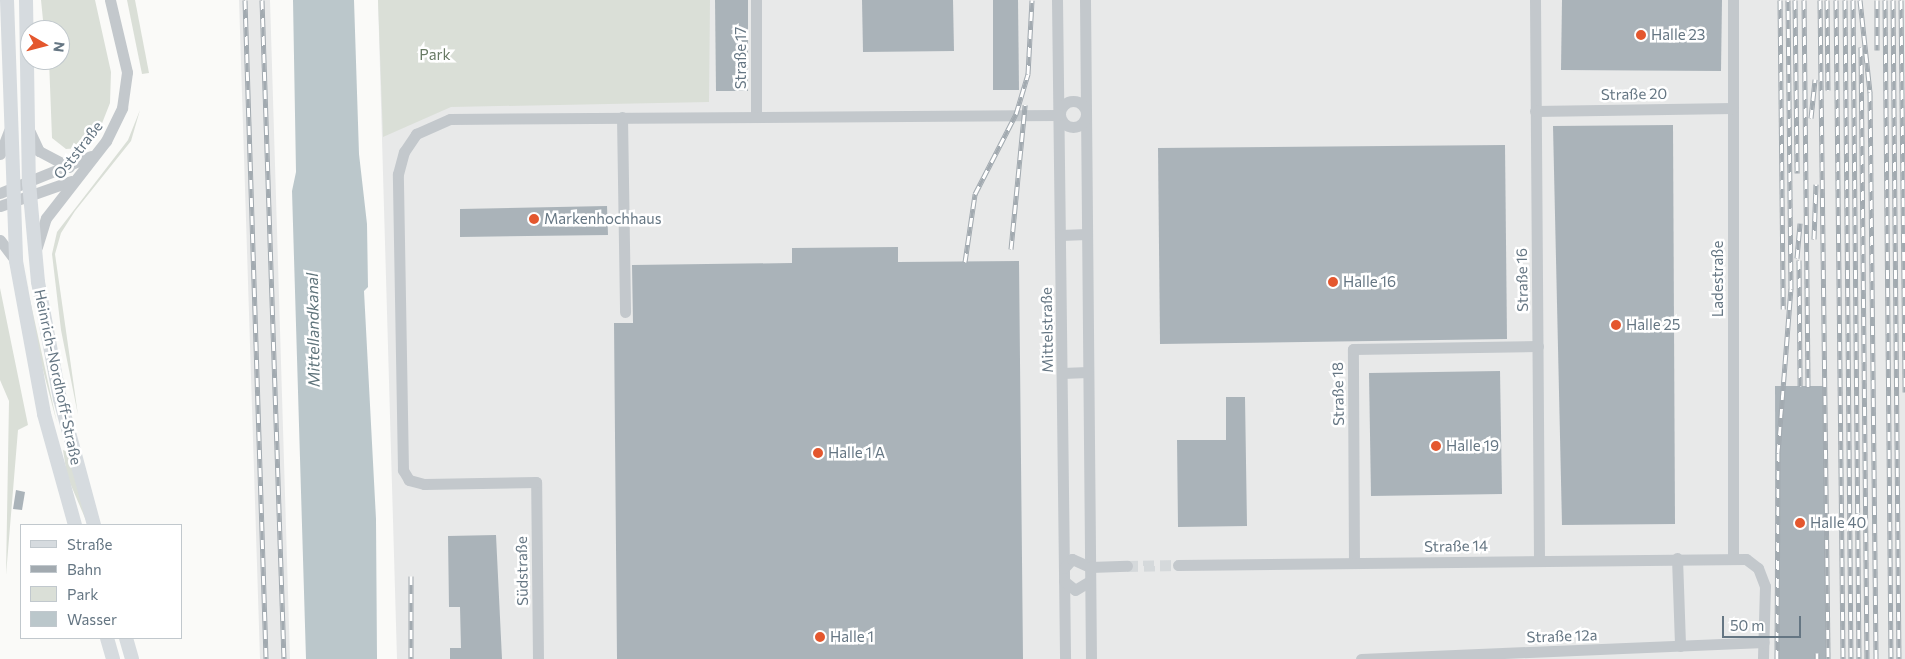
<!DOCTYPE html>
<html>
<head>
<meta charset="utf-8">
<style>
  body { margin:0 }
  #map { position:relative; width:1905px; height:659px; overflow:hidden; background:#fafaf8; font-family:Commissioner,sans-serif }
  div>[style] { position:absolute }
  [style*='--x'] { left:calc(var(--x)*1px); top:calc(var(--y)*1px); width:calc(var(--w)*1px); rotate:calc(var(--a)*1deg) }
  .built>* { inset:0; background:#e8e9e9 }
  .green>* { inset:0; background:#dadfd7 }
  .water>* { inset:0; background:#bbc7cb }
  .building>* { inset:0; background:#aab3b9 }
  .minor-tunnel>* { height:11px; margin-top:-5.5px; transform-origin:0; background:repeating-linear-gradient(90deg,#d5d9db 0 11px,transparent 0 16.5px) }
  .minor>* { height:11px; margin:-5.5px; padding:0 5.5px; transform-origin:5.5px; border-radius:5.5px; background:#c3c8cc }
  .minor>.ring { margin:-5.5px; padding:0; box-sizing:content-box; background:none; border:11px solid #c3c8cc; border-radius:50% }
  .major>* { height:14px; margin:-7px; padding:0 7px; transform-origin:7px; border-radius:7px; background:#d6dbdf }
  .rail>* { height:5px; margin-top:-2.5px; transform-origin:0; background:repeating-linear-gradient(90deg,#fff 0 9px,#a2aab0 0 18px); box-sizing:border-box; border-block:1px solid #a2aab0 }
  .dots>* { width:14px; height:14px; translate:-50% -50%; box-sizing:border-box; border:2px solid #fff; border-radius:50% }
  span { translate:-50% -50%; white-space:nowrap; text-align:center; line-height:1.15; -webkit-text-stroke:5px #fff; paint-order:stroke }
  .poi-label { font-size:15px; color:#657683 }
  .left { translate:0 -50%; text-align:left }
  .park-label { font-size:15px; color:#687a64 }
  .street-label { font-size:15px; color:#657683 }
  .water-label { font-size:16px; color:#60757c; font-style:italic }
  .legend { position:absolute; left:20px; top:524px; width:162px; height:115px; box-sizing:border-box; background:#fff; border:1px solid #c1c8cd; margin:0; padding:6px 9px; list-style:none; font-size:15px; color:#657683 }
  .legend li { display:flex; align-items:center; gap:10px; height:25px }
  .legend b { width:25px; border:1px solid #c1c8cd }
  .north { position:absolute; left:20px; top:20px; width:50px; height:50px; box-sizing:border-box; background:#fff; border:1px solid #c1c8cd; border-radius:50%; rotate:98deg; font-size:14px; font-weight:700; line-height:20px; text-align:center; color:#657683 }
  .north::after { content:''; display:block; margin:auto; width:18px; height:22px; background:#e4572e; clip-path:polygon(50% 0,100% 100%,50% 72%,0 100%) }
  .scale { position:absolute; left:1722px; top:616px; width:79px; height:22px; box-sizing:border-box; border:2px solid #657683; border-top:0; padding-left:6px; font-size:15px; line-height:18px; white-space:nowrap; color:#657683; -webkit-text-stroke:4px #fff; paint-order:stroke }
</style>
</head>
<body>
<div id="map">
  <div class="built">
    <div style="clip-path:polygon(239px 0,270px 0,290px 659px,260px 659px)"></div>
    <div style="clip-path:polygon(378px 0,1905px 0,1905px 659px,397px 659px)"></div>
  </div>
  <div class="green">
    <div style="clip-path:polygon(41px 0,95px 0,111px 72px,110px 103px,99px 131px,79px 148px,66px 149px,52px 138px,49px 60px,60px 60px,60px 30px,44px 30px)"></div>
    <div style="clip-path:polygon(127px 0,135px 0,149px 73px,142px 74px)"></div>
    <div style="clip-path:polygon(378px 0,710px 0,709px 102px,451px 107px,383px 137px)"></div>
    <div style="clip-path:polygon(140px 110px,131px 141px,75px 211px,61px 233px,55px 254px,78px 415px,61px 330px,52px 254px,57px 232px,128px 140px)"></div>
    <div style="clip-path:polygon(24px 252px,29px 295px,57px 423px,34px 336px)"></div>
    <div style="clip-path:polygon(0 288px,28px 425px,18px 430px,6px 575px,9px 401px,0 380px)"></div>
    <div style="clip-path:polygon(63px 450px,68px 452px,88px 525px,67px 476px)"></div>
  </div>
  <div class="water">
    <div style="clip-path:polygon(293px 0,354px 0,359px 154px,367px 224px,368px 287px,364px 291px,376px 519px,377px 659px,306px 659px,292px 191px,296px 172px)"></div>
  </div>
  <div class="building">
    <div style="clip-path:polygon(715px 0,748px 0,748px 91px,716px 91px)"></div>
    <div style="clip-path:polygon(862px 0,953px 0,954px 51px,863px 52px)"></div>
    <div style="clip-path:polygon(993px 0,1018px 0,1019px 90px,993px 90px)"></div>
    <div style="clip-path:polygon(1562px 0,1722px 0,1721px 71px,1561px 70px)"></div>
    <div style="clip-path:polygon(1673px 125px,1675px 524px,1562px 525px,1553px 126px)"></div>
    <div style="clip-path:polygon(1505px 145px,1507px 339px,1160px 344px,1158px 148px)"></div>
    <div style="clip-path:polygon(607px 206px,608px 235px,460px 237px,460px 209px)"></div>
    <div style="clip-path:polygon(898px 247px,898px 262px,1019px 261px,1023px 659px,617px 659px,614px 323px,633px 323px,632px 265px,792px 263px,792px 248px)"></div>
    <div style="clip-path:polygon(1500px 371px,1502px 494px,1371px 496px,1369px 373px)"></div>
    <div style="clip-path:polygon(1775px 386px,1824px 386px,1826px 659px,1776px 659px)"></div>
    <div style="clip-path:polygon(1226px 397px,1245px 397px,1247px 526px,1178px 527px,1177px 440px,1226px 440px)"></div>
    <div style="clip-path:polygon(16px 490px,25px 492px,22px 510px,13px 509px)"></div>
    <div style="clip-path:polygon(496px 535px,502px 659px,450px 659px,450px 648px,461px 648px,460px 607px,449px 607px,448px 536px)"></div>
  </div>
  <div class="minor-tunnel">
    <div style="--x:1127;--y:566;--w:51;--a:-1.1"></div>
  </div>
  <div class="minor">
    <div style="--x:756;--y:0;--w:116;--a:90"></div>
    <div style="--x:1057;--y:0;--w:659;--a:89.3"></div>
    <div style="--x:1085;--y:0;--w:659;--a:89.48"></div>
    <div style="--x:1535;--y:0;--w:560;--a:89.59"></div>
    <div style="--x:1733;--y:0;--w:557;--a:90"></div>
    <div class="ring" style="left:1060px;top:101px;width:15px;height:15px"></div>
    <div style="--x:1535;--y:111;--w:198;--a:-0.9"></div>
    <div style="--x:622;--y:117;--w:195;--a:89.1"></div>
    <div style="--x:30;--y:132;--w:21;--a:65"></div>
    <div style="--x:39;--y:151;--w:34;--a:28"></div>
    <div style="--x:0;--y:154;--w:25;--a:-69"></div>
    <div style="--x:0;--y:193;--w:98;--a:-22.1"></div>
    <div style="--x:0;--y:206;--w:75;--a:-19.4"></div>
    <div style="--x:1061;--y:235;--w:26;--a:-2"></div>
    <div style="--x:0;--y:240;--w:26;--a:53"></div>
    <div style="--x:37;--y:247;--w:30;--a:-73"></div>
    <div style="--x:46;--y:218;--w:98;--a:-52.1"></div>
    <div style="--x:106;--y:141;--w:37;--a:-64"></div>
    <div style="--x:122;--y:108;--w:36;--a:-82"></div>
    <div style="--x:127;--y:72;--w:74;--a:-103.3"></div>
    <div style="--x:1062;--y:373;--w:26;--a:-2"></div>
    <div style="--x:1677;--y:558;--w:88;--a:88"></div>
    <div style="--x:1354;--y:563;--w:214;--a:-90.3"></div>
    <div style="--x:1353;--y:349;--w:185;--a:-0.9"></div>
    <div style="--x:1178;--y:565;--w:568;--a:-0.61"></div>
    <div style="--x:1746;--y:559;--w:15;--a:37"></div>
    <div style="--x:1758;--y:568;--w:19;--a:69"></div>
    <div style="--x:1765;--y:586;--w:73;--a:91.6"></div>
    <div style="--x:1064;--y:568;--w:12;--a:-48"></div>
    <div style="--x:1072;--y:559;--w:20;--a:24"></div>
    <div style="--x:1090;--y:567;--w:37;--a:-2"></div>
    <div style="--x:1064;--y:581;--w:14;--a:39"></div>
    <div style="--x:1075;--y:590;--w:17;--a:-31"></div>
    <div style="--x:538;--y:659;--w:177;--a:-90.6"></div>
    <div style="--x:536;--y:482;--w:112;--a:179"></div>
    <div style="--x:424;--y:484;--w:16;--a:-165"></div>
    <div style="--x:409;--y:480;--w:12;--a:-121"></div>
    <div style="--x:403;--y:470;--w:296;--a:-91"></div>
    <div style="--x:398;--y:174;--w:23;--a:-75"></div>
    <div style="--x:404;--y:152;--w:22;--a:-56"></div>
    <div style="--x:416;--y:134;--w:37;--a:-24"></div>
    <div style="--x:450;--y:119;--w:609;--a:-0.38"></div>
    <div style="--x:1361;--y:659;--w:403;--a:-2.4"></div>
  </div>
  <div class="major">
    <div style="--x:7;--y:0;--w:261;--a:88"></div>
    <div style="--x:16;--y:261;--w:156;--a:79.6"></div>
    <div style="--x:44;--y:414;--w:115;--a:74.4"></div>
    <div style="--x:26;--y:0;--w:183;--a:89.1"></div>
    <div style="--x:29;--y:183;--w:99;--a:84.8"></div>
    <div style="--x:38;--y:282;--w:119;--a:79.4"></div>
    <div style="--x:60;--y:399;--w:131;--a:74.9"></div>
    <div style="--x:107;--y:638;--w:22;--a:74"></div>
    <div style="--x:126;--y:638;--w:22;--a:74"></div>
  </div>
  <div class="rail">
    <div style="--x:245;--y:0;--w:659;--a:88.17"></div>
    <div style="--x:262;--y:0;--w:659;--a:88.09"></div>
    <div style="--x:1780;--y:0;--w:309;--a:89.4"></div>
    <div style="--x:1795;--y:0;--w:173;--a:89.3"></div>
    <div style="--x:1804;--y:0;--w:387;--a:89.4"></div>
    <div style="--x:1820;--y:0;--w:659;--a:89.3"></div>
    <div style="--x:1827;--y:0;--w:90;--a:89.4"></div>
    <div style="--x:1836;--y:0;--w:659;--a:89.39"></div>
    <div style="--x:1845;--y:0;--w:659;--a:89.48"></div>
    <div style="--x:1853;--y:0;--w:659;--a:89.48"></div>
    <div style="--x:1860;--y:0;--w:93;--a:83.8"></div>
    <div style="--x:1870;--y:92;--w:567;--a:89.39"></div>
    <div style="--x:1877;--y:0;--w:50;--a:90"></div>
    <div style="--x:1885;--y:0;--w:659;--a:89.48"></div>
    <div style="--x:1893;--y:0;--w:659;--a:89.48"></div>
    <div style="--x:1901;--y:0;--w:392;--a:89.4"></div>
    <div style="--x:1861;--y:47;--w:612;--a:89.44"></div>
    <div style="--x:1811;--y:118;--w:39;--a:-84"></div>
    <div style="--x:1814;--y:239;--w:55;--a:-87.9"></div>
    <div style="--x:1011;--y:249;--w:145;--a:-84.4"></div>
    <div style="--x:1797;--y:258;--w:35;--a:-85"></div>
    <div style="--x:1799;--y:260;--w:126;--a:89.5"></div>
    <div style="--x:965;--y:262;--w:69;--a:-81.6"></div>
    <div style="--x:975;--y:194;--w:90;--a:-62.9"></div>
    <div style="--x:1016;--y:114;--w:42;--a:-73.3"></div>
    <div style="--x:1028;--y:74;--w:74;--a:-86.9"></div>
    <div style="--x:411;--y:576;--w:83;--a:90"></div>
    <div style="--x:1817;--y:653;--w:6;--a:90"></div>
    <div style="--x:1777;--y:659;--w:206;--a:-89.7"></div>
    <div style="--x:1778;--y:453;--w:165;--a:-85.5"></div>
    <div style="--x:1791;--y:289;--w:289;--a:-90.6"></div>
  </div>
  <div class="dots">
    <div style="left:1641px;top:35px;background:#e4572e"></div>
    <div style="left:534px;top:219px;background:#e4572e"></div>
    <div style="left:1333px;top:282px;background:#e4572e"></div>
    <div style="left:1616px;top:325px;background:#e4572e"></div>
    <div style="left:1436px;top:446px;background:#e4572e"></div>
    <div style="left:818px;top:453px;background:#e4572e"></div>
    <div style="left:1800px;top:523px;background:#e4572e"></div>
    <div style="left:820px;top:637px;background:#e4572e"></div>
  </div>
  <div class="poi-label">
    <span class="left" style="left:1651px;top:35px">Halle 23</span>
    <span class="left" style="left:544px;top:219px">Markenhochhaus</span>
    <span class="left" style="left:1343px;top:282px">Halle 16</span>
    <span class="left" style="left:1626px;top:325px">Halle 25</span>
    <span class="left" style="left:1446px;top:446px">Halle 19</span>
    <span class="left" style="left:828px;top:453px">Halle 1 A</span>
    <span class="left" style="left:1810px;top:523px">Halle 40</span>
    <span class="left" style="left:830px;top:637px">Halle 1</span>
  </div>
  <div class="park-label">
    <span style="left:435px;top:55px">Park</span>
  </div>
  <div class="street-label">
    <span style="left:741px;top:58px;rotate:-90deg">Straße 17</span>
    <span style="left:1634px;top:94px;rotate:-1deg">Straße 20</span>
    <span style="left:78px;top:150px;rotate:-52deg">Oststraße</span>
    <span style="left:1718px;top:279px;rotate:-90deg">Ladestraße</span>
    <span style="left:1522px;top:280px;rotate:-91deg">Straße 16</span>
    <span style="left:1047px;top:330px;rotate:-91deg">Mittelstraße</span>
    <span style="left:58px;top:377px;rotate:78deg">Heinrich-Nordhoff-Straße</span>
    <span style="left:1338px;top:394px;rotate:-91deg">Straße 18</span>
    <span style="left:1456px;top:546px;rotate:-1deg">Straße 14</span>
    <span style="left:522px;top:571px;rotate:-91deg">Südstraße</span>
    <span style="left:1562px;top:636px;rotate:-2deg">Straße 12a</span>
  </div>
  <div class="water-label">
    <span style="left:313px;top:330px;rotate:-91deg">Mittellandkanal</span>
  </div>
  <ul class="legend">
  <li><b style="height:6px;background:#d6dbdf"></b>Straße</li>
  <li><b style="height:6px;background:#a2aab0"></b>Bahn</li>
  <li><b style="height:14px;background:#dadfd7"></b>Park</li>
  <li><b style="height:14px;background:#bbc7cb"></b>Wasser</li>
  </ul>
  <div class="north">N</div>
  <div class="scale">50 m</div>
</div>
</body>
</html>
